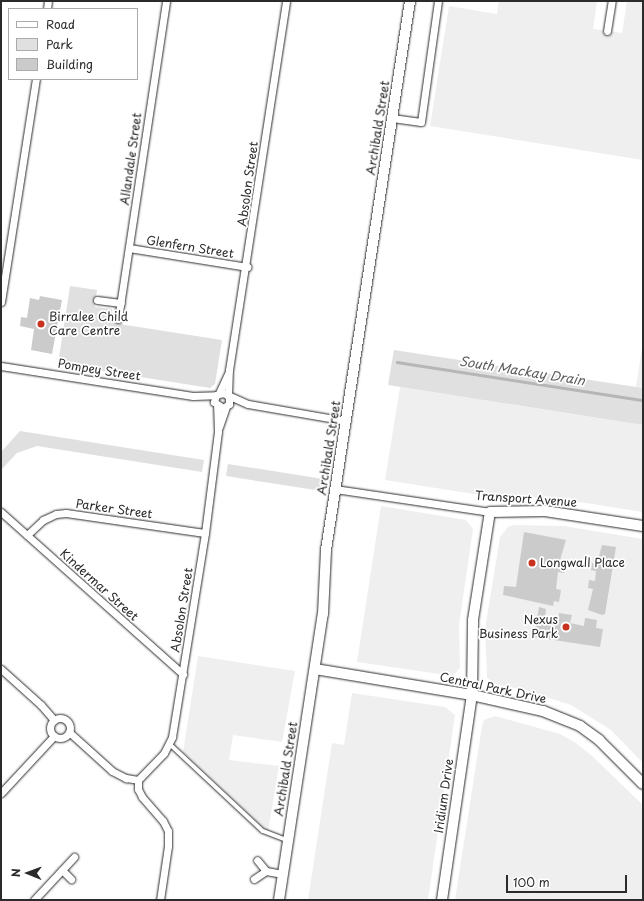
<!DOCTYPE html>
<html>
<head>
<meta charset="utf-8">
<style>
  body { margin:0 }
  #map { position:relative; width:644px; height:901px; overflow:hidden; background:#fff; font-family:"Playpen Sans",sans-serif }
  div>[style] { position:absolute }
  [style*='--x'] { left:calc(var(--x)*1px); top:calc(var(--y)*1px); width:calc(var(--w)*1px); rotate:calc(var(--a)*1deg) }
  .built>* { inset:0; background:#efefef }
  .green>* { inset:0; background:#e0e0e0 }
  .stream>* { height:2.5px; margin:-1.25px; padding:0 1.25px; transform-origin:1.25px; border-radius:1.25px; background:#b6b6b6 }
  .building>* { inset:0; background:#cbcbcb }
  .roads { filter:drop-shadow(0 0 1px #2b2b2b) drop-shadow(0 0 1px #2b2b2b) }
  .lane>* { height:3.5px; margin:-1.75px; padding:0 1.75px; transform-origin:1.75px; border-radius:1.75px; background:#fff }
  .street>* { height:7px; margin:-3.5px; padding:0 3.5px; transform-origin:3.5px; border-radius:3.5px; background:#fff }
  .street>.ring { margin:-3.5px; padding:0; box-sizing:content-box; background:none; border:7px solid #fff; border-radius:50% }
  .secondary>* { height:10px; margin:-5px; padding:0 5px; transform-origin:5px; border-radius:5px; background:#fff }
  .dots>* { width:11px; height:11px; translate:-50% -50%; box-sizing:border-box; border:2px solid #fff; border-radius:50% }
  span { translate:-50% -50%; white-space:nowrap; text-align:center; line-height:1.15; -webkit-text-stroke:3.5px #fff; paint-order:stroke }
  .street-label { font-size:12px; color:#2b2b2b }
  .poi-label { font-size:12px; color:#2b2b2b }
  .left { translate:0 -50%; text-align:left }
  .right { translate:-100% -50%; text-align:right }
  .water-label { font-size:13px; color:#5c5c5c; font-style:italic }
  .frame { position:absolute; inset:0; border:2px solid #2b2b2b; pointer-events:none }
  .legend { position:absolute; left:8px; top:8px; width:130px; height:72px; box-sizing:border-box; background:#fff; border:1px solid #aaa; margin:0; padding:5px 7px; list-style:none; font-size:12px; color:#2b2b2b }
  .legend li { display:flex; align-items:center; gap:8px; height:20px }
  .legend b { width:20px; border:1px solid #aaa }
  .north { position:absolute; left:8px; top:853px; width:40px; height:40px; -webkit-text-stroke:3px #fff; paint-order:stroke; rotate:271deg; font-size:11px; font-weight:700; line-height:16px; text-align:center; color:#2b2b2b }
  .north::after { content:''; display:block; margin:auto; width:14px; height:18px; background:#2b2b2b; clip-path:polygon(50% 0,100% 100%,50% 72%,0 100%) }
  .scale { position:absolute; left:506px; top:875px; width:121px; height:18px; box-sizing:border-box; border:2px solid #2b2b2b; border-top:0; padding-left:5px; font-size:12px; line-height:14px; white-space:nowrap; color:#2b2b2b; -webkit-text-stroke:3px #fff; paint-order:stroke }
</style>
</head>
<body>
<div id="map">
  <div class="built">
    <div style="clip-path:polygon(499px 1px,597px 1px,593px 29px,622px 33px,627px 1px,643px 1px,643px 160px,430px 126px,449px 6px,497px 14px)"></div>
    <div style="clip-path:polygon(643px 341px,643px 388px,636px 387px)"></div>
    <div style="clip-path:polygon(400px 387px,643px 425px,643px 512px,554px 498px,493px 497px,385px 480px)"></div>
    <div style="clip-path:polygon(381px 506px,466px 520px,473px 529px,459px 625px,460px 668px,453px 676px,357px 662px)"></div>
    <div style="clip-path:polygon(514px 525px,564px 526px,643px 539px,643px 763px,611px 730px,571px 705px,521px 689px,498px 685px,487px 678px,485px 629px,500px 537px,508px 527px)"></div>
    <div style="clip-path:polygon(198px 656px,295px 671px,282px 742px,233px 735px,229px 760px,279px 766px,268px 832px,183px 752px)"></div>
    <div style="clip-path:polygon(352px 693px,445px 707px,455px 715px,428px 900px,308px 900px,332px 743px,344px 745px)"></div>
    <div style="clip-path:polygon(495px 716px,560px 734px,576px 743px,591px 755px,643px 805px,643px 900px,455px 900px,482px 726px,484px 720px)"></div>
  </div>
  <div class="green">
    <div style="clip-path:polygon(70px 286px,97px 290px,95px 307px,112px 309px,113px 323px,222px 340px,215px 384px,210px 388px,58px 364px)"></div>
    <div style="clip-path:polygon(394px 350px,643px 388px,643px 425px,388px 385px)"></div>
    <div style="clip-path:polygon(20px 431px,204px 460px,202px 472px,37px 446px,17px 453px,1px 470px,1px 452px)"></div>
    <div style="clip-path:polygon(228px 464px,323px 479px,322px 491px,226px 476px)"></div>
  </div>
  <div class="stream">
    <div style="--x:397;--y:362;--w:249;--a:8.8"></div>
  </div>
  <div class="building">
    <div style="clip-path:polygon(40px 296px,62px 300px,52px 354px,31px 350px,34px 329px,20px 326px,21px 317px,27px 318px,30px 298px,39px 300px)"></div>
    <div style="clip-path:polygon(524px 532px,566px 540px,560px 560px,566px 561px,564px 573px,558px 572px,556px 589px,561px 590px,559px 602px,554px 601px,553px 606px,503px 595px,504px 586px,516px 587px)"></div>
    <div style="clip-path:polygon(602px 545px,616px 547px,605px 614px,602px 615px,588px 610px,593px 589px,588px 588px,589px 580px,595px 581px,596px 571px,591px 570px,592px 563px,597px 564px)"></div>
    <div style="clip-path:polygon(539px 607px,546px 609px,545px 619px,558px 621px,559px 613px,572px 615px,570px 623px,584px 626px,585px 618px,597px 620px,596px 628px,603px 629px,600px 647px,534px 637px)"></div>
  </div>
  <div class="roads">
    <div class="lane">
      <div style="--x:170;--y:744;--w:127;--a:43.1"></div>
      <div style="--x:263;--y:831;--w:26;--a:21"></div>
    </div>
    <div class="street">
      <div style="--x:47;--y:9;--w:8;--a:-83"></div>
      <div style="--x:607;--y:31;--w:30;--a:-81"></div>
      <div style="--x:392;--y:118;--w:29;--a:8"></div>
      <div style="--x:421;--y:122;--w:122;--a:-82"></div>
      <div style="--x:129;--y:248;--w:120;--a:9.1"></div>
      <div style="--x:97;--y:300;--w:24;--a:7"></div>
      <div style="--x:1;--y:302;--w:226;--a:-81.1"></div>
      <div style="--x:118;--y:319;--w:322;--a:-81.4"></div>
      <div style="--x:1;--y:366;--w:194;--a:8.9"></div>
      <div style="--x:193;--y:396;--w:23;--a:-2"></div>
      <div style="--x:219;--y:393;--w:21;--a:-65"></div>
      <div style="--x:228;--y:396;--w:26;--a:-88"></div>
      <div style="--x:229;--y:370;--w:373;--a:-81.2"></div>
      <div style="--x:229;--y:397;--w:7;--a:90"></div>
      <div style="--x:229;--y:404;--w:7;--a:146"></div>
      <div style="--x:223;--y:408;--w:11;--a:-146"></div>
      <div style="--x:214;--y:402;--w:7;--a:-74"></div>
      <div style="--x:216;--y:395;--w:7;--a:-16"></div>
      <div style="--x:223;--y:393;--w:27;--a:24"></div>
      <div style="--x:248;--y:404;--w:99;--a:9.8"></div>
      <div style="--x:219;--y:427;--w:21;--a:-71"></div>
      <div style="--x:335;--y:489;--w:157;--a:8.4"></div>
      <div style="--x:1;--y:512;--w:244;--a:41.7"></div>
      <div style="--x:27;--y:535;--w:22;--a:-43"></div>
      <div style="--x:43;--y:520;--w:14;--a:-25"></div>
      <div style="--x:56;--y:514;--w:10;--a:-6"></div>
      <div style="--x:66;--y:513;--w:140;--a:8.2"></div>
      <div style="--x:1;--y:669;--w:54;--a:42"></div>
      <div style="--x:41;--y:705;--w:20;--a:49"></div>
      <div class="ring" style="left:50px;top:718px;width:13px;height:13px"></div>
      <div style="--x:69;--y:732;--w:58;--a:42.2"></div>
      <div style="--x:112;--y:771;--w:16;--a:27"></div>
      <div style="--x:126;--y:778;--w:12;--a:9"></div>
      <div style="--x:138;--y:780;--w:9;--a:90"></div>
      <div style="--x:138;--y:789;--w:9;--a:63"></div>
      <div style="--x:142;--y:797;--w:32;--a:49"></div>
      <div style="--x:163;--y:821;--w:11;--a:63"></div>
      <div style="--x:168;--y:831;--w:15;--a:90"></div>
      <div style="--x:168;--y:846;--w:55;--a:98.4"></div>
      <div style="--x:138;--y:780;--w:37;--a:-46"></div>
      <div style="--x:164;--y:753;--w:18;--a:-63"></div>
      <div style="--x:172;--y:737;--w:207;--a:-80.8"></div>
      <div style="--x:205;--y:533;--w:103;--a:-82.7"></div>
      <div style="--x:218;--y:431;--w:25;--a:-92"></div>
      <div style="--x:1;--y:793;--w:78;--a:-47.1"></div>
      <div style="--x:62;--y:870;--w:13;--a:45"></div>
      <div style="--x:266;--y:871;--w:17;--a:10"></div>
      <div style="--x:254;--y:879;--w:14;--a:-34"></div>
      <div style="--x:266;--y:871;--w:14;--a:-129"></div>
      <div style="--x:34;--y:900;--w:59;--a:-47.1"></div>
    </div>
    <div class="secondary">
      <div style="--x:315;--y:669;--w:159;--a:9.4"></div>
      <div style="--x:472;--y:695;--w:73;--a:12.7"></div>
      <div style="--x:543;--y:711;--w:40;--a:22"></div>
      <div style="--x:580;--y:726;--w:24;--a:36"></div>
      <div style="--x:599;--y:740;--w:62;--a:45"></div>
      <div style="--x:279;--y:900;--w:289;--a:-81.3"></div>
      <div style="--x:323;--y:614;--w:64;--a:-87.3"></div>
      <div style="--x:326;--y:550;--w:555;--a:-81.3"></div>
      <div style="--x:442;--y:900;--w:207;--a:-81.7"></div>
      <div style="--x:472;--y:695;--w:75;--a:-89.2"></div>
      <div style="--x:473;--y:620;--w:109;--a:-81.1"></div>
      <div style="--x:490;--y:512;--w:55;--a:-1"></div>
      <div style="--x:545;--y:511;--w:99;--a:8.7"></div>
    </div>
  </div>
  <div class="dots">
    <div style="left:41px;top:324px;background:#c8321e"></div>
    <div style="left:532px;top:563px;background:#c8321e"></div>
    <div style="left:566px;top:627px;background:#c8321e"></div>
  </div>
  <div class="street-label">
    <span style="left:378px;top:128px;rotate:-81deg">Archibald Street</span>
    <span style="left:131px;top:159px;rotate:-82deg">Allandale Street</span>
    <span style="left:248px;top:184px;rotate:-82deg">Absolon Street</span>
    <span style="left:190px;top:247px;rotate:9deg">Glenfern Street</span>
    <span style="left:99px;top:370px;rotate:9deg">Pompey Street</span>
    <span style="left:329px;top:448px;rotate:-81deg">Archibald Street</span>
    <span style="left:526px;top:499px;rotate:4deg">Transport Avenue</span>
    <span style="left:114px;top:509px;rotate:8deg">Parker Street</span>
    <span style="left:99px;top:585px;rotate:42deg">Kindermar Street</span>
    <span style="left:182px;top:610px;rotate:-81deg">Absolon Street</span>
    <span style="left:493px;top:688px;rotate:12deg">Central Park Drive</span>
    <span style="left:286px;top:769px;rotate:-81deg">Archibald Street</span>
    <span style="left:444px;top:796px;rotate:-82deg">Iridium Drive</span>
  </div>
  <div class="poi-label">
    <span class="left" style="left:49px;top:324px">Birralee Child<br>Care Centre</span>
    <span class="left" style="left:540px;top:563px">Longwall Place</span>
    <span class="right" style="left:558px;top:627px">Nexus<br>Business Park</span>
  </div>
  <div class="water-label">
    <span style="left:522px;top:371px;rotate:9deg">South Mackay Drain</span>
  </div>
  <div class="frame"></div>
  <ul class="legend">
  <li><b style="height:5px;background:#fff"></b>Road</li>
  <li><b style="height:11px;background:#e0e0e0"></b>Park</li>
  <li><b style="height:11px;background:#cbcbcb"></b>Building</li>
  </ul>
  <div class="north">N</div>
  <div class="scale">100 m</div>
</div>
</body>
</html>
